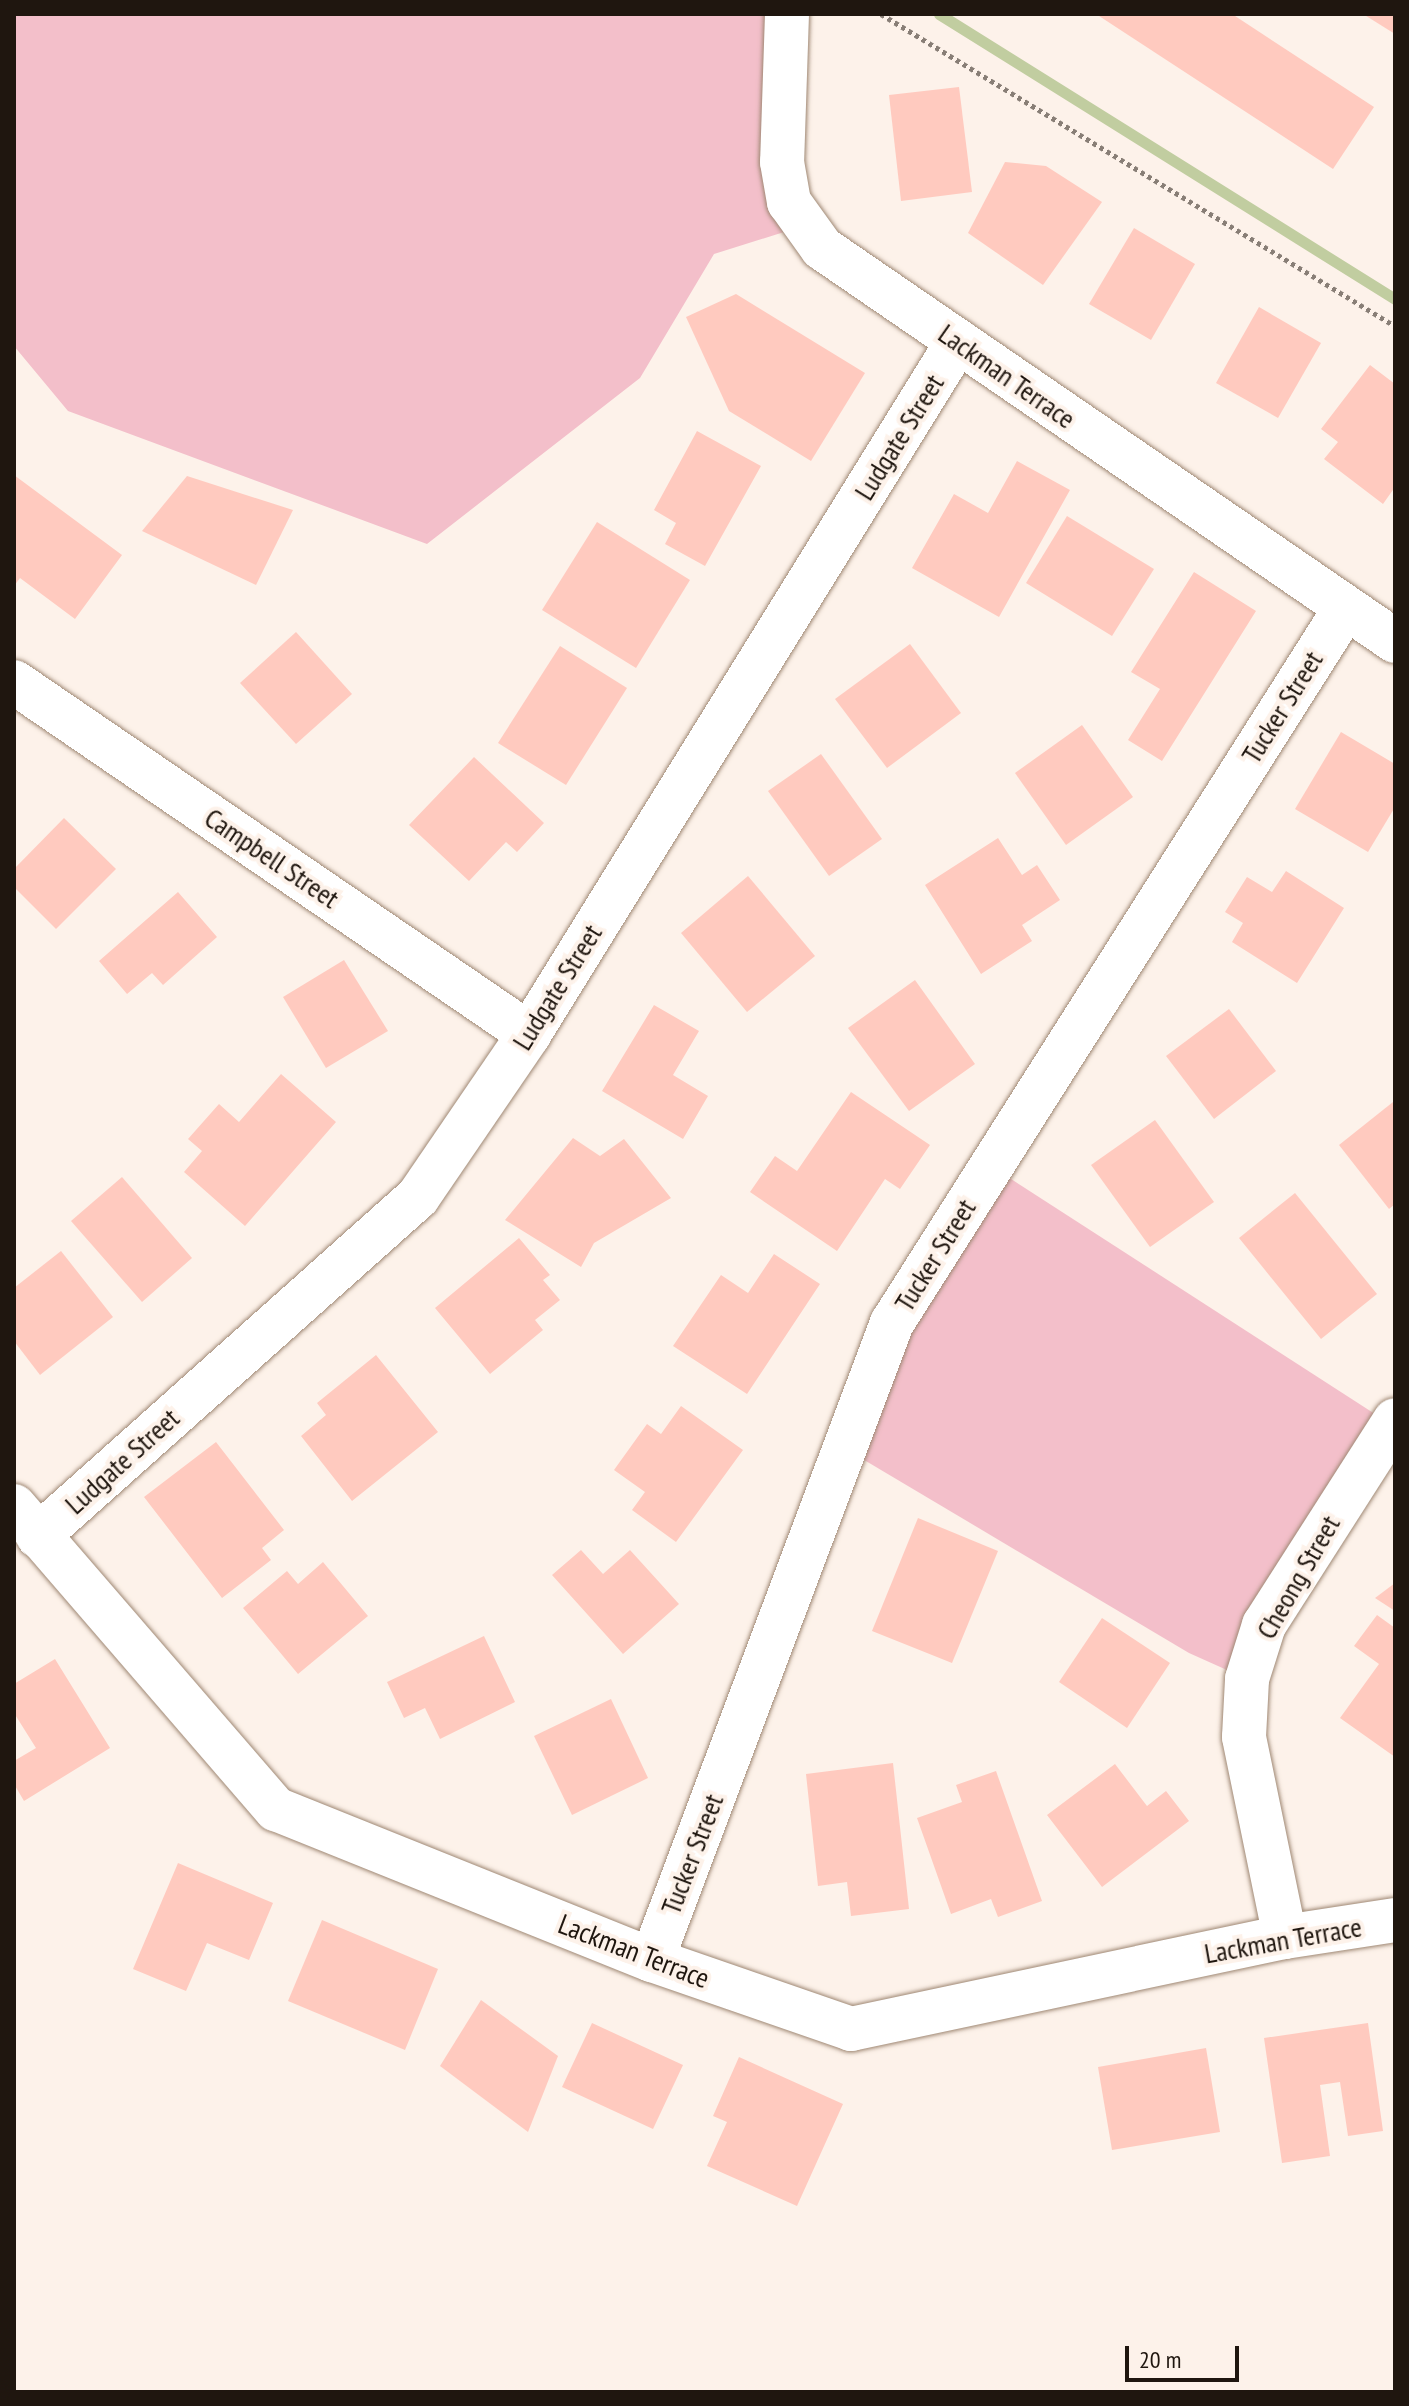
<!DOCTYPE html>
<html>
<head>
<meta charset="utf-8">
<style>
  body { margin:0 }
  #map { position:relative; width:1409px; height:2406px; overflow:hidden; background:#fdf2ea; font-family:"PT Sans Narrow",sans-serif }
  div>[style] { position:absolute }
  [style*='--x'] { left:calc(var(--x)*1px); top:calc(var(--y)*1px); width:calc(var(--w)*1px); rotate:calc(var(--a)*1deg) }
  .green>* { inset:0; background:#f3bfca }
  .stream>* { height:11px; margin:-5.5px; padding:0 5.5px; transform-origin:5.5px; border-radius:5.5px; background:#c1cda0 }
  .building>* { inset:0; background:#ffcabf }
  .path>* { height:5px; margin-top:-2.5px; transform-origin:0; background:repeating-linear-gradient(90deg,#887e76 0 4px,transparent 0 8px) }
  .roads { filter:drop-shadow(0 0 2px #9f8874) drop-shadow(0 0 2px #9f8874) }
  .street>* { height:44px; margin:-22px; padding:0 22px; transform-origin:22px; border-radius:22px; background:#fff }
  span { translate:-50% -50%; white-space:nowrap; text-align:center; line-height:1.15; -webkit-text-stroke:8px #fdf2ea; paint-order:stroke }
  .street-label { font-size:28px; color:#1f160f }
  .frame { position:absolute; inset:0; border:16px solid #1f160f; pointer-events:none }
  .scale { position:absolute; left:1125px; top:2346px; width:114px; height:36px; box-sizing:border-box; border:4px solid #1f160f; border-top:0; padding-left:10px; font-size:24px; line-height:28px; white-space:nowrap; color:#1f160f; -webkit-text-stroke:6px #fdf2ea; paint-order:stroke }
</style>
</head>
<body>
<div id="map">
  <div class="green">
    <div style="clip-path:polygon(14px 14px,787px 14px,803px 226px,714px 254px,640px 378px,427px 544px,68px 411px,14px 346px)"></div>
    <div style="clip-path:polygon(991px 1166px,1392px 1425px,1247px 1679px,1189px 1653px,844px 1448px)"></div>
  </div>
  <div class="stream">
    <div style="--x:939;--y:14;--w:538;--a:32.01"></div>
  </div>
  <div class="building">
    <div style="clip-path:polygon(1096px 14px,1232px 14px,1374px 107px,1333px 169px)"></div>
    <div style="clip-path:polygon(1363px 14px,1395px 14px,1395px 34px)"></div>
    <div style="clip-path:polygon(959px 87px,972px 192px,901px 201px,889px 95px)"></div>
    <div style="clip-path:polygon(1005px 162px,1046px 166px,1102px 202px,1043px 285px,968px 233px)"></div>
    <div style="clip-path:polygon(1134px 228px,1195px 264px,1151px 340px,1089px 304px)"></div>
    <div style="clip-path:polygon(736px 294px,865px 373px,811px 461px,729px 411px,686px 317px)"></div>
    <div style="clip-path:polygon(1259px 307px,1321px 343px,1278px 418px,1216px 383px)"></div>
    <div style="clip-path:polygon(1370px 365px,1395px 384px,1395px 487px,1383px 504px,1324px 459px,1338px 442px,1321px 429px)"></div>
    <div style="clip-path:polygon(697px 431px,761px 466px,705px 566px,665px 544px,676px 523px,654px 510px)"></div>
    <div style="clip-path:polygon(1017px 461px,1070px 490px,999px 617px,912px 568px,954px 494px,988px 513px)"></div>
    <div style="clip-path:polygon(14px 475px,122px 555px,75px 619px,20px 578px,14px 586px)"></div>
    <div style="clip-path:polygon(187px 476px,293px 510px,256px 585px,142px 531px)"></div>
    <div style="clip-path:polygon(1067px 516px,1154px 569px,1112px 636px,1026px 583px)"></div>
    <div style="clip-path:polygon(597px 522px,690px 580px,636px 668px,542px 610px)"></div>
    <div style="clip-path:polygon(1194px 572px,1256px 611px,1162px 761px,1128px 740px,1160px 689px,1131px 672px)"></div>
    <div style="clip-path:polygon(296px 632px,352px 694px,296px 744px,240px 683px)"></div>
    <div style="clip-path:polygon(910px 644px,961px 713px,887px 768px,835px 699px)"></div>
    <div style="clip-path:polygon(560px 646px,627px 688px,566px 785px,498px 743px)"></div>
    <div style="clip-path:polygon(1082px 725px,1133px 797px,1066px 845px,1015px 773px)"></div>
    <div style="clip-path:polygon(1341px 732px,1395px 764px,1395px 807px,1368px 852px,1295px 809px)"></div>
    <div style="clip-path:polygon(821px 754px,882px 839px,829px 876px,768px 791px)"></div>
    <div style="clip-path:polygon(474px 757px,544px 823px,517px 852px,506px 842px,469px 881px,409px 825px)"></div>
    <div style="clip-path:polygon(64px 818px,116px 869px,56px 929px,14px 887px,14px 869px)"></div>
    <div style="clip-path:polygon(998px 838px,1022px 875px,1037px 865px,1060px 900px,1022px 925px,1032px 941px,981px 974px,925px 885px)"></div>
    <div style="clip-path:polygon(1286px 871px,1344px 908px,1297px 983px,1232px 942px,1243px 923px,1225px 912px,1247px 877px,1272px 892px)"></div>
    <div style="clip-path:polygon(748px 876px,815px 956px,747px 1012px,681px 933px)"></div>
    <div style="clip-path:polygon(178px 892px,217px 937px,163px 985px,152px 973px,127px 994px,99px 961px)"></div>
    <div style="clip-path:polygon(344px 960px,388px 1031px,326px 1068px,283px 997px)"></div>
    <div style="clip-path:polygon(915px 980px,975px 1064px,909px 1111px,848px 1028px)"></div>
    <div style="clip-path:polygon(654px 1005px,699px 1031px,673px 1075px,708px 1096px,683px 1139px,602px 1091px)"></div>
    <div style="clip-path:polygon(1229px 1009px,1276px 1071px,1214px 1119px,1166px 1056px)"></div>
    <div style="clip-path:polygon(281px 1074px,336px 1122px,245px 1226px,184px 1172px,202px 1151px,188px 1139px,219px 1104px,239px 1122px)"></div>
    <div style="clip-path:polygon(851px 1092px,930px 1145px,900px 1189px,885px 1179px,837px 1251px,750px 1192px,775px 1156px,797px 1171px)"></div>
    <div style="clip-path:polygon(1393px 1102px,1395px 1204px,1389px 1209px,1339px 1145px)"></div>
    <div style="clip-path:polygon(1155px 1120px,1214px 1202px,1150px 1247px,1091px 1165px)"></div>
    <div style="clip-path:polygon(573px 1138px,600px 1156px,624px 1139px,671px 1198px,594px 1243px,581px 1267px,505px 1220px)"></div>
    <div style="clip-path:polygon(122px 1177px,192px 1258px,142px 1302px,71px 1221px)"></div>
    <div style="clip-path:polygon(1295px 1193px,1377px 1294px,1321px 1339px,1239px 1238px)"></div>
    <div style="clip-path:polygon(519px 1238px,550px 1275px,543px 1280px,560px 1300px,535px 1320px,543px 1330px,490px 1374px,435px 1308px)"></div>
    <div style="clip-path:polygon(61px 1251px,113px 1317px,40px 1375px,14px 1341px,14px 1288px)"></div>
    <div style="clip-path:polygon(774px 1254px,820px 1284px,747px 1394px,673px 1346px,721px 1275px,748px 1293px)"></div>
    <div style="clip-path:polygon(376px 1355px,438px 1432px,352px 1501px,301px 1436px,326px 1415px,317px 1403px)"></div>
    <div style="clip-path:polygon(681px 1406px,743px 1450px,676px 1542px,632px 1510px,645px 1492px,614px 1470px,647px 1424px,661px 1434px)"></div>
    <div style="clip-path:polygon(216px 1442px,284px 1530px,262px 1548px,271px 1560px,222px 1598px,144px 1497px)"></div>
    <div style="clip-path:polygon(918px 1518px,998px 1551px,952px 1663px,872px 1631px)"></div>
    <div style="clip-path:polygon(581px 1550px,603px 1574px,630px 1550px,679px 1604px,623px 1654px,552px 1575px)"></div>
    <div style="clip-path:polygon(323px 1562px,368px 1616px,298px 1674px,243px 1608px,287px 1571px,298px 1584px)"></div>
    <div style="clip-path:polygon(1395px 1583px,1395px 1611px,1375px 1598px)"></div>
    <div style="clip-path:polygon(1377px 1615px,1395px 1628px,1395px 1757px,1340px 1718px,1379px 1664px,1354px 1646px)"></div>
    <div style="clip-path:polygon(1102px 1618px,1170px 1663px,1127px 1728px,1059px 1682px)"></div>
    <div style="clip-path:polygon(484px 1636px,515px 1702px,440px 1739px,425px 1708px,404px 1718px,387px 1682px)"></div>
    <div style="clip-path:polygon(55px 1659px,110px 1748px,24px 1801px,14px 1784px,14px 1761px,36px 1748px,14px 1713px,14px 1684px)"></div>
    <div style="clip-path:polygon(611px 1699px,648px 1778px,572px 1815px,534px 1736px)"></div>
    <div style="clip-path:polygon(893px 1763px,909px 1909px,851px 1916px,847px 1882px,818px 1886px,806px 1774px)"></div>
    <div style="clip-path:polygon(1115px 1764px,1147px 1806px,1166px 1791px,1189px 1821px,1102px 1887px,1047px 1815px)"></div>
    <div style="clip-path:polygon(996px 1771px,1042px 1901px,998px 1917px,991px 1899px,951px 1914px,917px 1818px,962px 1802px,956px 1785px)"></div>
    <div style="clip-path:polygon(178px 1863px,273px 1903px,249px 1960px,207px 1943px,186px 1991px,133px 1969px)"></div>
    <div style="clip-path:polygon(322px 1920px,438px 1969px,405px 2050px,288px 2001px)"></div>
    <div style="clip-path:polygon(481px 2000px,558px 2056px,528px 2132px,440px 2066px)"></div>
    <div style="clip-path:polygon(592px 2023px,683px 2065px,653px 2129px,562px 2087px)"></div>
    <div style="clip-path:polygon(1368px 2023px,1383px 2131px,1348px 2136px,1340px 2082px,1320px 2085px,1330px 2156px,1282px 2163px,1264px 2038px)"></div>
    <div style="clip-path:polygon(1206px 2048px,1220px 2132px,1112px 2150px,1098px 2067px)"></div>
    <div style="clip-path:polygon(739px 2057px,843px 2104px,797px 2206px,707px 2166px,727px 2122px,713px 2116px)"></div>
  </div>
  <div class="path">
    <div style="--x:881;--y:14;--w:601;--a:31.26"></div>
  </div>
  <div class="roads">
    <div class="street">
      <div style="--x:787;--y:14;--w:148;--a:91.9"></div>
      <div style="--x:782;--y:162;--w:41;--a:80.1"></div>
      <div style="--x:789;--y:202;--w:57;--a:54.3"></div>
      <div style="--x:822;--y:248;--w:695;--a:34.44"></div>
      <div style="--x:14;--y:682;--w:624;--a:34.35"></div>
      <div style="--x:14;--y:1506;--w:401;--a:49.2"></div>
      <div style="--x:276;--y:1809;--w:405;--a:21.9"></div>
      <div style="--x:652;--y:1960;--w:211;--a:19.1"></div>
      <div style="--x:851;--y:2029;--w:444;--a:-12"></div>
      <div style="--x:1285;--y:1937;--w:111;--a:-8.8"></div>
      <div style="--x:38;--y:1536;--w:509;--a:-41.74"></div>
      <div style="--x:418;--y:1197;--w:197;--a:-55.7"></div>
      <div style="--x:529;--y:1034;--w:815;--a:-58.24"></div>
      <div style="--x:1285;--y:1937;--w:204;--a:-101.6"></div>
      <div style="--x:1244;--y:1737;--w:58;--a:-87"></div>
      <div style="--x:1247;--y:1679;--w:57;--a:-72.5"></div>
      <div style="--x:1264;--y:1625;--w:243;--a:-57.4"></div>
      <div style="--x:652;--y:1960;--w:681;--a:-69.36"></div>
      <div style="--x:892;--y:1323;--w:842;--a:-57.61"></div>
    </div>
  </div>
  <div class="street-label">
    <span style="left:1007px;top:376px;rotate:35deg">Lackman Terrace</span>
    <span style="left:899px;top:437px;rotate:-58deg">Ludgate Street</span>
    <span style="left:1282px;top:707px;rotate:-58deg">Tucker Street</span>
    <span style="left:272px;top:858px;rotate:34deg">Campbell Street</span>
    <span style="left:557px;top:987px;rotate:-58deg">Ludgate Street</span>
    <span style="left:935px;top:1255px;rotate:-58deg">Tucker Street</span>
    <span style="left:122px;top:1461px;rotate:-42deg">Ludgate Street</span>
    <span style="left:1298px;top:1577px;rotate:-60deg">Cheong Street</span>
    <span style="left:692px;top:1854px;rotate:-69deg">Tucker Street</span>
    <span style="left:1283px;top:1940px;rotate:-10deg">Lackman Terrace</span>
    <span style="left:634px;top:1951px;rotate:21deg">Lackman Terrace</span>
  </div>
  <div class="frame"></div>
  <div class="scale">20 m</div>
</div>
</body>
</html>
